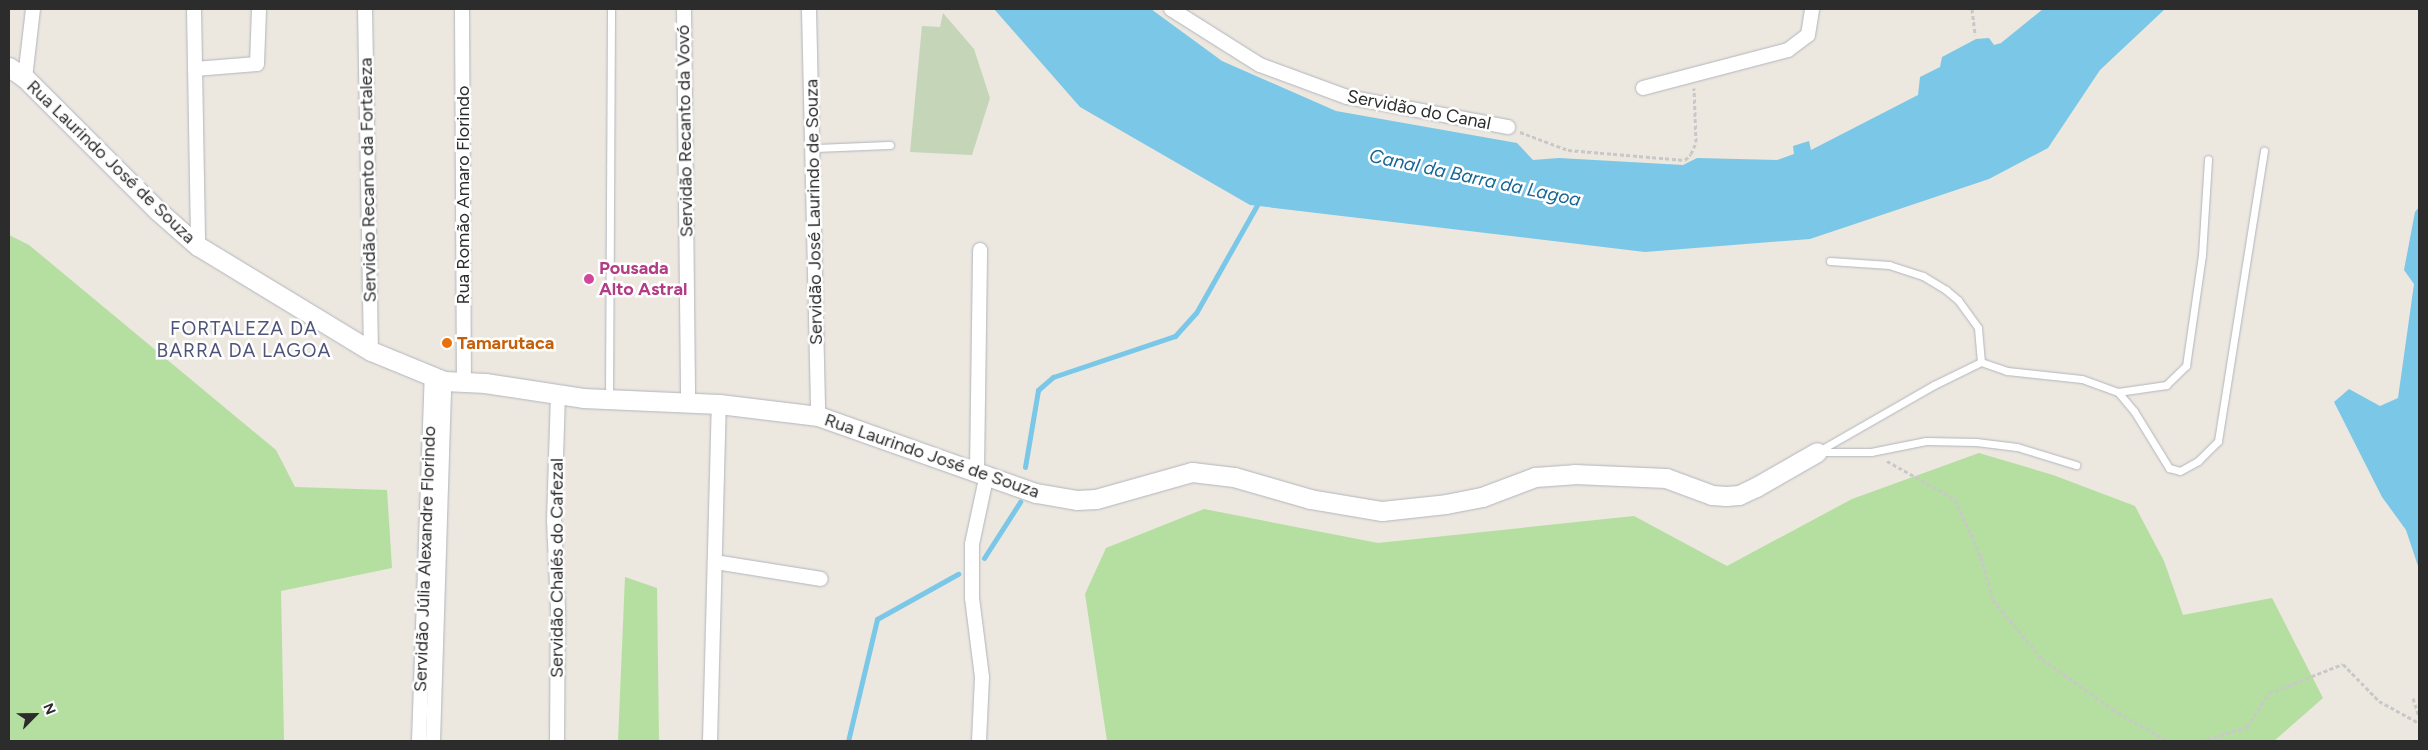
<!DOCTYPE html>
<html>
<head>
<meta charset="utf-8">
<style>
  body { margin:0 }
  #map { position:relative; width:2428px; height:750px; overflow:hidden; background:#ece7df; font-family:Figtree,sans-serif }
  div>[style] { position:absolute }
  [style*='--x'] { left:calc(var(--x)*1px); top:calc(var(--y)*1px); width:calc(var(--w)*1px); rotate:calc(var(--a)*1deg) }
  .green>* { inset:0; background:#b4dfa0 }
  .cemetery>* { inset:0; background:#c5d5b8 }
  .water>* { inset:0; background:#7ac7e7 }
  .stream>* { height:5px; margin:-2.5px; padding:0 2.5px; transform-origin:2.5px; border-radius:2.5px; background:#7ac7e7 }
  .path>* { height:3px; margin-top:-1.5px; transform-origin:0; background:repeating-linear-gradient(90deg,#c8c8c8 0 4px,transparent 0 6.5px) }
  .roads { filter:drop-shadow(0 0 1px #b2b5be) drop-shadow(0 0 1px #b2b5be) }
  .lane>* { height:7px; margin:-3.5px; padding:0 3.5px; transform-origin:3.5px; border-radius:3.5px; background:#fff }
  .street>* { height:14px; margin:-7px; padding:0 7px; transform-origin:7px; border-radius:7px; background:#fff }
  .secondary>* { height:19px; margin:-9.5px; padding:0 9.5px; transform-origin:9.5px; border-radius:9.5px; background:#fff }
  .dots>* { width:14px; height:14px; translate:-50% -50%; box-sizing:border-box; border:2px solid #fff; border-radius:50% }
  span { translate:-50% -50%; white-space:nowrap; text-align:center; line-height:1.15; -webkit-text-stroke:5px #fff; paint-order:stroke }
  .street-label { font-size:18px; color:#2c2c2c }
  .hotel-label { font-size:18px; color:#b23c85; font-weight:700 }
  .left { translate:0 -50%; text-align:left }
  .food-label { font-size:18px; color:#c56008; font-weight:700 }
  .water-label { font-size:19px; color:#176695; font-style:italic }
  .neighbourhood-label { font-size:19px; color:#4f557a; letter-spacing:1px }
  .frame { position:absolute; inset:0; border:10px solid #2c2c2c; pointer-events:none }
  .north { position:absolute; left:10px; top:690px; width:50px; height:50px; -webkit-text-stroke:4px #fff; paint-order:stroke; rotate:67deg; font-size:14px; font-weight:700; line-height:20px; text-align:center; color:#2c2c2c }
  .north::after { content:''; display:block; margin:auto; width:18px; height:22px; background:#2c2c2c; clip-path:polygon(50% 0,100% 100%,50% 72%,0 100%) }
</style>
</head>
<body>
<div id="map">
  <div class="green">
    <div style="clip-path:polygon(9px 235px,29px 245px,276px 450px,295px 487px,387px 490px,392px 568px,281px 591px,284px 741px,9px 741px)"></div>
    <div style="clip-path:polygon(1979px 453px,2053px 475px,2135px 506px,2164px 561px,2183px 615px,2272px 598px,2323px 698px,2274px 741px,1107px 741px,1085px 594px,1106px 548px,1204px 509px,1378px 543px,1634px 516px,1727px 566px,1852px 499px)"></div>
    <div style="clip-path:polygon(625px 577px,657px 588px,659px 741px,618px 741px)"></div>
  </div>
  <div class="cemetery">
    <div style="clip-path:polygon(943px 13px,974px 49px,990px 98px,972px 155px,910px 152px,922px 26px,940px 27px)"></div>
  </div>
  <div class="water">
    <div style="clip-path:polygon(994px 9px,1151px 9px,1222px 61px,1336px 111px,1517px 143px,1533px 160px,1559px 158px,1683px 165px,1697px 158px,1777px 160px,1794px 154px,1793px 146px,1809px 141px,1811px 150px,1918px 95px,1920px 77px,1940px 67px,1942px 57px,1976px 39px,1989px 38px,1994px 45px,2001px 43px,2043px 9px,2165px 9px,2100px 70px,2048px 148px,1989px 179px,1810px 239px,1645px 252px,1250px 205px,1080px 107px)"></div>
    <div style="clip-path:polygon(2419px 207px,2419px 569px,2406px 530px,2382px 497px,2334px 402px,2349px 389px,2380px 406px,2398px 398px,2414px 284px,2404px 270px,2415px 212px)"></div>
  </div>
  <div class="stream">
    <div style="--x:1025;--y:467;--w:78;--a:-80.4"></div>
    <div style="--x:1038;--y:390;--w:20;--a:-41"></div>
    <div style="--x:1053;--y:377;--w:129;--a:-18.6"></div>
    <div style="--x:1175;--y:336;--w:31;--a:-48"></div>
    <div style="--x:1196;--y:313;--w:130;--a:-60.5"></div>
    <div style="--x:984;--y:558;--w:67;--a:-57.3"></div>
    <div style="--x:848;--y:741;--w:125;--a:-76.6"></div>
    <div style="--x:877;--y:619;--w:93;--a:-29.1"></div>
  </div>
  <div class="path">
    <div style="--x:1972;--y:9;--w:26;--a:83"></div>
    <div style="--x:1520;--y:132;--w:51;--a:20.6"></div>
    <div style="--x:1568;--y:150;--w:117;--a:4.9"></div>
    <div style="--x:1685;--y:160;--w:8;--a:-45"></div>
    <div style="--x:1691;--y:154;--w:13;--a:-67"></div>
    <div style="--x:1696;--y:142;--w:54;--a:-92.1"></div>
    <div style="--x:1887;--y:461;--w:78;--a:29.2"></div>
    <div style="--x:1955;--y:499;--w:64;--a:65.9"></div>
    <div style="--x:1981;--y:557;--w:45;--a:74.4"></div>
    <div style="--x:1993;--y:600;--w:77;--a:50.3"></div>
    <div style="--x:2042;--y:659;--w:86;--a:35.5"></div>
    <div style="--x:2112;--y:709;--w:64;--a:29.7"></div>
    <div style="--x:2413;--y:698;--w:19;--a:72"></div>
    <div style="--x:2201;--y:741;--w:48;--a:-16.9"></div>
    <div style="--x:2247;--y:727;--w:40;--a:-57.1"></div>
    <div style="--x:2269;--y:693;--w:79;--a:-21.4"></div>
    <div style="--x:2343;--y:664;--w:52;--a:45.8"></div>
    <div style="--x:2379;--y:701;--w:46;--a:28.8"></div>
  </div>
  <div class="roads">
    <div class="lane">
      <div style="--x:814;--y:148;--w:76;--a:-2.3"></div>
      <div style="--x:1830;--y:261;--w:59;--a:3.9"></div>
      <div style="--x:1889;--y:265;--w:36;--a:18"></div>
      <div style="--x:1923;--y:276;--w:27;--a:31"></div>
      <div style="--x:1946;--y:290;--w:16;--a:40"></div>
      <div style="--x:1958;--y:300;--w:34;--a:54"></div>
      <div style="--x:1978;--y:328;--w:34;--a:85"></div>
      <div style="--x:2118;--y:392;--w:25;--a:50"></div>
      <div style="--x:2134;--y:411;--w:67;--a:58.4"></div>
      <div style="--x:2169;--y:468;--w:11;--a:15"></div>
      <div style="--x:2180;--y:471;--w:21;--a:-29"></div>
      <div style="--x:2198;--y:461;--w:28;--a:-45"></div>
      <div style="--x:2218;--y:441;--w:294;--a:-81"></div>
      <div style="--x:609;--y:397;--w:388;--a:-89.7"></div>
      <div style="--x:1817;--y:452;--w:135;--a:-29.8"></div>
      <div style="--x:1934;--y:385;--w:52;--a:-26.1"></div>
      <div style="--x:1981;--y:362;--w:28;--a:19"></div>
      <div style="--x:2007;--y:371;--w:75;--a:6.1"></div>
      <div style="--x:2082;--y:379;--w:38;--a:20"></div>
      <div style="--x:2118;--y:392;--w:49;--a:-8.3"></div>
      <div style="--x:2166;--y:385;--w:28;--a:-44"></div>
      <div style="--x:2186;--y:366;--w:112;--a:-81.8"></div>
      <div style="--x:2202;--y:255;--w:96;--a:-86.4"></div>
      <div style="--x:1817;--y:452;--w:54;--a:0"></div>
      <div style="--x:1871;--y:452;--w:56;--a:-11.3"></div>
      <div style="--x:1926;--y:441;--w:50;--a:1.1"></div>
      <div style="--x:1976;--y:442;--w:41;--a:7"></div>
      <div style="--x:2017;--y:447;--w:62;--a:17"></div>
    </div>
    <div class="street">
      <div style="--x:194;--y:9;--w:237;--a:89"></div>
      <div style="--x:365;--y:9;--w:342;--a:89"></div>
      <div style="--x:462;--y:9;--w:372;--a:89.7"></div>
      <div style="--x:684;--y:9;--w:393;--a:89.4"></div>
      <div style="--x:809;--y:9;--w:407;--a:88.7"></div>
      <div style="--x:1171;--y:9;--w:105;--a:32.2"></div>
      <div style="--x:1260;--y:65;--w:93;--a:20.2"></div>
      <div style="--x:1347;--y:97;--w:164;--a:10.6"></div>
      <div style="--x:195;--y:69;--w:62;--a:-4.6"></div>
      <div style="--x:257;--y:64;--w:55;--a:-87.9"></div>
      <div style="--x:25;--y:78;--w:69;--a:-83.4"></div>
      <div style="--x:1643;--y:88;--w:150;--a:-14.7"></div>
      <div style="--x:1788;--y:50;--w:25;--a:-37"></div>
      <div style="--x:1808;--y:35;--w:26;--a:-81"></div>
      <div style="--x:977;--y:470;--w:220;--a:-89.2"></div>
      <div style="--x:715;--y:562;--w:107;--a:9.1"></div>
      <div style="--x:419;--y:741;--w:364;--a:-88"></div>
      <div style="--x:433;--y:741;--w:360;--a:-88.2"></div>
      <div style="--x:557;--y:741;--w:133;--a:-89.6"></div>
      <div style="--x:558;--y:608;--w:87;--a:-92.6"></div>
      <div style="--x:554;--y:521;--w:127;--a:-88.2"></div>
      <div style="--x:710;--y:741;--w:337;--a:-88.5"></div>
      <div style="--x:979;--y:741;--w:64;--a:-87.3"></div>
      <div style="--x:982;--y:677;--w:80;--a:-97.2"></div>
      <div style="--x:972;--y:598;--w:54;--a:-90"></div>
      <div style="--x:972;--y:544;--w:72;--a:-77.9"></div>
    </div>
    <div class="secondary">
      <div style="--x:9;--y:67;--w:19;--a:35"></div>
      <div style="--x:25;--y:78;--w:187;--a:45"></div>
      <div style="--x:157;--y:210;--w:55;--a:41.3"></div>
      <div style="--x:198;--y:246;--w:202;--a:31.3"></div>
      <div style="--x:371;--y:351;--w:79;--a:22.3"></div>
      <div style="--x:444;--y:381;--w:41;--a:2.8"></div>
      <div style="--x:485;--y:383;--w:99;--a:8.7"></div>
      <div style="--x:583;--y:398;--w:136;--a:2.5"></div>
      <div style="--x:719;--y:404;--w:100;--a:6.9"></div>
      <div style="--x:818;--y:416;--w:231;--a:19.5"></div>
      <div style="--x:1036;--y:493;--w:42;--a:9.7"></div>
      <div style="--x:1077;--y:500;--w:19;--a:-3"></div>
      <div style="--x:1096;--y:499;--w:100;--a:-15.7"></div>
      <div style="--x:1192;--y:472;--w:42;--a:6.8"></div>
      <div style="--x:1234;--y:477;--w:79;--a:16.1"></div>
      <div style="--x:1310;--y:499;--w:73;--a:9.5"></div>
      <div style="--x:1382;--y:511;--w:64;--a:-6.2"></div>
      <div style="--x:1446;--y:504;--w:37;--a:-11"></div>
      <div style="--x:1482;--y:497;--w:57;--a:-20.7"></div>
      <div style="--x:1535;--y:477;--w:39;--a:-4"></div>
      <div style="--x:1574;--y:474;--w:92;--a:2.5"></div>
      <div style="--x:1666;--y:478;--w:49;--a:20.3"></div>
      <div style="--x:1712;--y:495;--w:14;--a:4"></div>
      <div style="--x:1726;--y:496;--w:13;--a:-4"></div>
      <div style="--x:1739;--y:495;--w:19;--a:-25"></div>
      <div style="--x:1756;--y:487;--w:70;--a:-29.8"></div>
    </div>
  </div>
  <div class="dots">
    <div style="left:589px;top:279px;background:#d1479c"></div>
    <div style="left:447px;top:343px;background:#e8710a"></div>
  </div>
  <div class="street-label">
    <span style="left:1419px;top:110px;rotate:11deg">Servidão do Canal</span>
    <span style="left:685px;top:131px;rotate:-91deg">Servidão Recanto da Vovó</span>
    <span style="left:111px;top:162px;rotate:44deg">Rua Laurindo José de Souza</span>
    <span style="left:368px;top:180px;rotate:-91deg">Servidão Recanto da Fortaleza</span>
    <span style="left:463px;top:195px;rotate:-90deg">Rua Romão Amaro Florindo</span>
    <span style="left:814px;top:212px;rotate:-91deg">Servidão José Laurindo de Souza</span>
    <span style="left:932px;top:456px;rotate:19deg">Rua Laurindo José de Souza</span>
    <span style="left:425px;top:559px;rotate:-88deg">Servidão Júlia Alexandre Florindo</span>
    <span style="left:557px;top:568px;rotate:-90deg">Servidão Chalés do Cafezal</span>
  </div>
  <div class="hotel-label">
    <span class="left" style="left:599px;top:279px">Pousada<br>Alto Astral</span>
  </div>
  <div class="food-label">
    <span class="left" style="left:457px;top:343px">Tamarutaca</span>
  </div>
  <div class="water-label">
    <span style="left:1475px;top:178px;rotate:12deg">Canal da Barra da Lagoa</span>
  </div>
  <div class="neighbourhood-label">
    <span style="left:244px;top:340px">FORTALEZA DA<br>BARRA DA LAGOA</span>
  </div>
  <div class="frame"></div>
  <div class="north">N</div>
</div>
</body>
</html>
